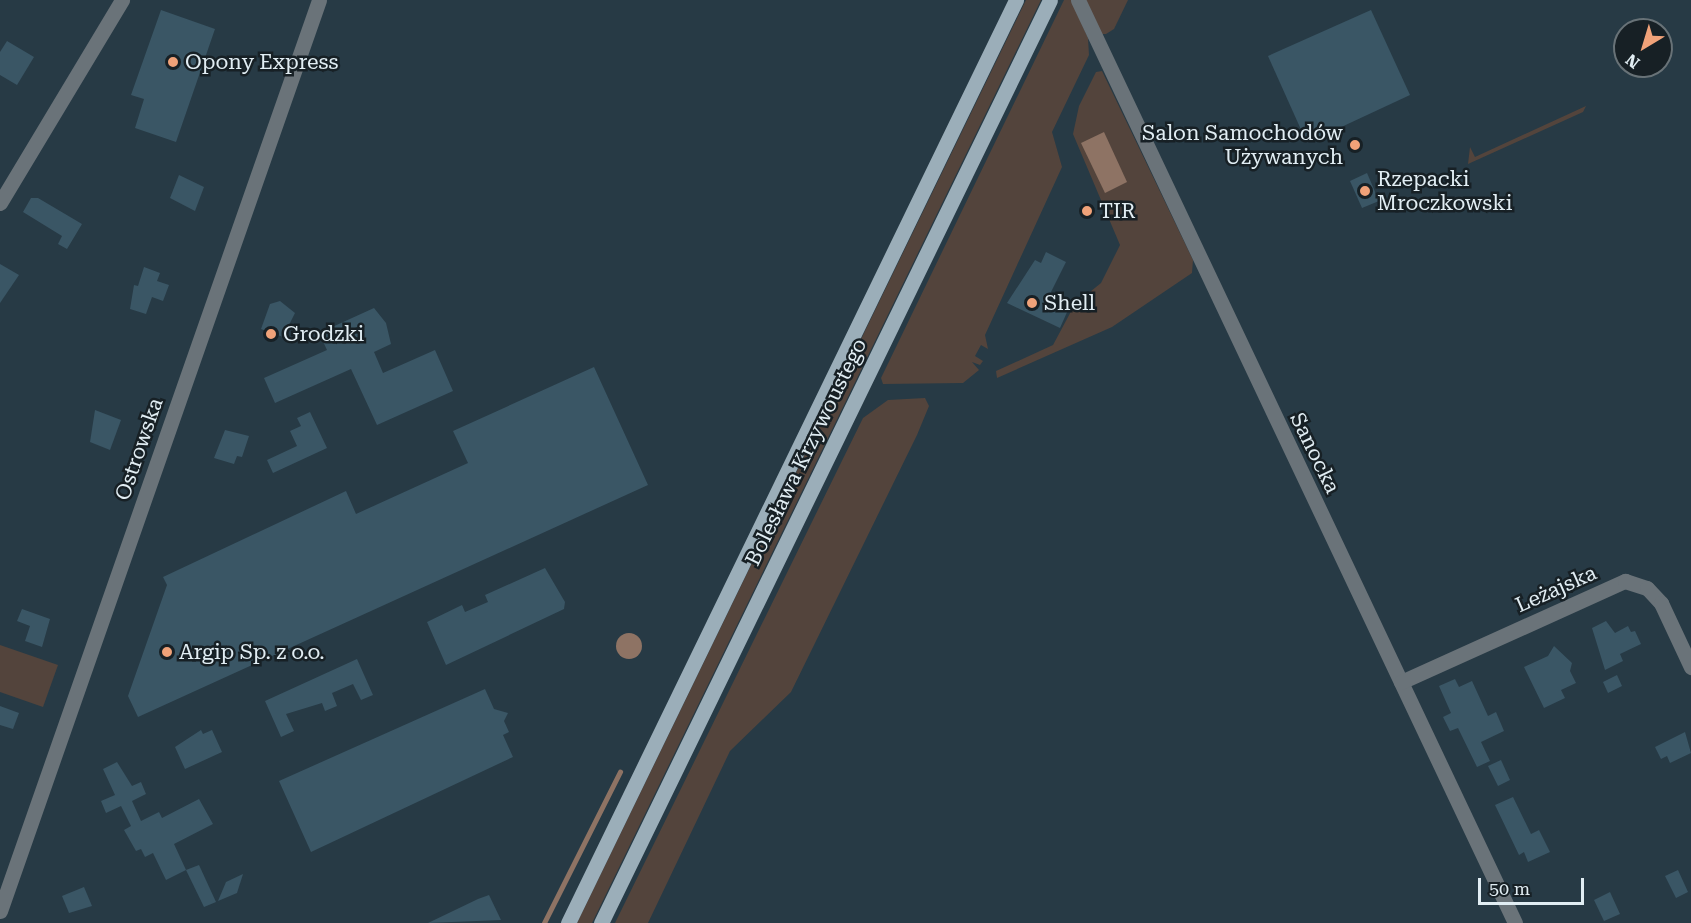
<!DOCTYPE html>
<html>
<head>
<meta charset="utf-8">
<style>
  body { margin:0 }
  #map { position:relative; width:1691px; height:923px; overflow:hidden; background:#273a45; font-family:"Roboto Serif",serif }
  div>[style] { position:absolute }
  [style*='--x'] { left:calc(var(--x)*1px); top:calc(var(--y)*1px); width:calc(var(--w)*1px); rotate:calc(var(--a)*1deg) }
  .green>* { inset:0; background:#53443c }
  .water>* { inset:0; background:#8e7364 }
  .round { border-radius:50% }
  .stream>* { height:4.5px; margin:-2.25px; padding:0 2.25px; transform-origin:2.25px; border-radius:2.25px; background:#8e7364 }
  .building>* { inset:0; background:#3a5665 }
  .minor>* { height:15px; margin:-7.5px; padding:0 7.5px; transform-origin:7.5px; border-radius:7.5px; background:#6a7379 }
  .major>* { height:15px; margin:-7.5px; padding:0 7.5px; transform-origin:7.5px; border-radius:7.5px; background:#9baeb9 }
  .dots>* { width:16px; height:16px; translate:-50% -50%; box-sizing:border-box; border:3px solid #172025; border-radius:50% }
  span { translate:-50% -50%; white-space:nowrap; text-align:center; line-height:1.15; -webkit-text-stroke:5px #172025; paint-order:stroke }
  .poi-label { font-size:21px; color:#e1edf3 }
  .left { translate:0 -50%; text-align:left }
  .right { translate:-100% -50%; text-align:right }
  .street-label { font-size:21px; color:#e1edf3 }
  .north { position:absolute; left:1613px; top:18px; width:60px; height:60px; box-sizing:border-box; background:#172025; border:2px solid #687277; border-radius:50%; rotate:218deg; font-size:16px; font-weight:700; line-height:24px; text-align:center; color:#e1edf3 }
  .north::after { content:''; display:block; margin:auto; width:21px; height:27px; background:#f0a279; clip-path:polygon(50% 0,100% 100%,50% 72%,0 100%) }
  .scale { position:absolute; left:1478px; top:878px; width:106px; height:27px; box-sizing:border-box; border:3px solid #e1edf3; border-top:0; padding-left:8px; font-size:18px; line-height:21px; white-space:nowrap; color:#e1edf3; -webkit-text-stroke:4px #172025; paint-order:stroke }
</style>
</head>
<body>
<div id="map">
  <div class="green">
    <div style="clip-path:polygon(1026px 0,1041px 0,592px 923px,577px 923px)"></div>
    <div style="clip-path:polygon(1064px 0,1071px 0,1088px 38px,1089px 55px,1052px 132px,1062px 167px,985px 335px,988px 349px,981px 345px,975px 356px,983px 361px,980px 365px,972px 362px,979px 370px,963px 383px,883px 384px,881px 378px)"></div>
    <div style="clip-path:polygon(1085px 0,1128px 0,1114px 29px,1106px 34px,1101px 34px)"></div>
    <div style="clip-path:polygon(1102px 71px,1193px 260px,1192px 273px,1112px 327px,997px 378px,996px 371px,1053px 345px,1075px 304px,1101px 283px,1120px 245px,1073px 134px,1079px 106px,1096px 72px)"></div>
    <div style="clip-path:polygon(1586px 106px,1583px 112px,1468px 164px,1470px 147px,1475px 157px)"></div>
    <div style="clip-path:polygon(925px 398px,929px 406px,917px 435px,791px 692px,730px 751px,648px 923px,615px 923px,863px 418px,888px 400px)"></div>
    <div style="clip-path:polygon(0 645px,58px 665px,43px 707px,0 692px)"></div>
  </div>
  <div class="water">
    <div style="clip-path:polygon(1104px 132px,1127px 182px,1105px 193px,1081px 143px)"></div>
    <div class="round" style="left:616px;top:633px;width:26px;height:26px"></div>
  </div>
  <div class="stream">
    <div style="--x:544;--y:923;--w:169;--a:-63.3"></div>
  </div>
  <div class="building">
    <div style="clip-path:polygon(161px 10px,215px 29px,176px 142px,135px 128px,144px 99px,131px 95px)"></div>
    <div style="clip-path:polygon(1371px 10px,1410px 95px,1307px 143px,1268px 56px)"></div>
    <div style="clip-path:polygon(7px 41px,34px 57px,17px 85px,0 75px,0 52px)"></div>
    <div style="clip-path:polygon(1367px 173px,1379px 201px,1362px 208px,1350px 181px)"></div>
    <div style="clip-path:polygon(179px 175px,204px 187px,195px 211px,170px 198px)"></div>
    <div style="clip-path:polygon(31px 198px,38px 198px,82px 224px,67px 249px,58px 244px,62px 236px,23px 212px)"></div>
    <div style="clip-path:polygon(1046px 252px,1066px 262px,1047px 300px,1068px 310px,1060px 328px,1007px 303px,1035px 260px,1041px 263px)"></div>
    <div style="clip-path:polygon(0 264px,19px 275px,0 303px)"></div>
    <div style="clip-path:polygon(144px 267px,160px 273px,157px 281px,169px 285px,163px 301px,152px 297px,146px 314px,130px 309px,134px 285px,138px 286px)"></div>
    <div style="clip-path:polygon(280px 301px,295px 313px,283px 337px,261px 329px,270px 304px)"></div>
    <div style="clip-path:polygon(374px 308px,386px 323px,391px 344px,374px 352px,383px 373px,435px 350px,453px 391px,377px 425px,351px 369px,275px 403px,264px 378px,327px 350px,319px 333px)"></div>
    <div style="clip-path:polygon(594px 367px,648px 485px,138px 717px,128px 696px,167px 585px,163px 577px,346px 491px,356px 514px,468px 463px,453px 431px)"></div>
    <div style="clip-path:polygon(95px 410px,121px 420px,110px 450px,90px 442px)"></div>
    <div style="clip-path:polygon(310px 412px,327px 448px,273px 473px,267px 460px,297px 446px,290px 431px,301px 426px,297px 418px)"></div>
    <div style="clip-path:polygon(225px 430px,249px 436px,242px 457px,237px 456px,234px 464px,214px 458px)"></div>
    <div style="clip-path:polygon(545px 568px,565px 602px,564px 609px,446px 665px,427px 622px,462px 605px,465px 612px,488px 602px,485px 595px)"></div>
    <div style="clip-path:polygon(22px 609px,50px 619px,42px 647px,25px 641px,30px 626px,17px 621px)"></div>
    <div style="clip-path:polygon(1606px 621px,1615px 633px,1628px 626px,1631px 632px,1635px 631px,1641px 644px,1620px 654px,1623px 661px,1605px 670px,1592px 628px)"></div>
    <div style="clip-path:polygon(1554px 646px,1572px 663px,1570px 671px,1576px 683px,1561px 690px,1565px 698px,1544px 708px,1524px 667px,1548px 656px)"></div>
    <div style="clip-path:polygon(357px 659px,373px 695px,361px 700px,353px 684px,332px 693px,337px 706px,325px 711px,322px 703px,286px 714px,294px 731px,281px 737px,265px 701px)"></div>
    <div style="clip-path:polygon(1617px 675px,1622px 686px,1608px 693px,1603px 682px)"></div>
    <div style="clip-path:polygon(1455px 679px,1459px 687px,1472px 681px,1488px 716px,1496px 712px,1504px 731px,1481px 742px,1490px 761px,1477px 767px,1458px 728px,1450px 731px,1443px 717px,1451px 713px,1439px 686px)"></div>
    <div style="clip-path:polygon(485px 689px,494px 709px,508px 713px,504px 721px,509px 732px,503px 735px,513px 757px,311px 852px,279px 781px)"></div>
    <div style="clip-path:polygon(0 706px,19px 713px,13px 729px,0 725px)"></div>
    <div style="clip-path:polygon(201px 730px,203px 734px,212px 730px,222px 752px,185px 769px,175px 747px)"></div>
    <div style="clip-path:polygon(1685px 732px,1691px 753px,1670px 763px,1667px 756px,1661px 759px,1655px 747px)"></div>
    <div style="clip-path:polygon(1501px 760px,1510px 780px,1498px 786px,1488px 766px)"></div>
    <div style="clip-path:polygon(117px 762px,132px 786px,141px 782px,146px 794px,132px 801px,141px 821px,159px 812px,162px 818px,199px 799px,213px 824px,174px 844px,186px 870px,166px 880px,153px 853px,145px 857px,141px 849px,136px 851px,124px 830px,131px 826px,121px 806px,106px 813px,101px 801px,115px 795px,103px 769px)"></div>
    <div style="clip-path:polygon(1513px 797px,1531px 834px,1539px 830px,1550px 852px,1528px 862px,1524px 852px,1519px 855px,1495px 805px)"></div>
    <div style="clip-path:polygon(199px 865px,216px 902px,204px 907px,186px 870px)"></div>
    <div style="clip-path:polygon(1678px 870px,1688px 892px,1676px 898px,1665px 876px)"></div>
    <div style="clip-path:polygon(243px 874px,237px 893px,218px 901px,226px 882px)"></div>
    <div style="clip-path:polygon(84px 887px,92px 906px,69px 913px,62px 896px)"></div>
    <div style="clip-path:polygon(1610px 892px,1620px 914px,1604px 921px,1594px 900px)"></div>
    <div style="clip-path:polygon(489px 895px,501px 920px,428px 923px,478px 899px)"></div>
  </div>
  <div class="minor">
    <div style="--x:1078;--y:0;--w:1021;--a:64.66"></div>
    <div style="--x:0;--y:203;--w:237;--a:-59"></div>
    <div style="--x:1401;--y:682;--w:246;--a:-24.3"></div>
    <div style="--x:1625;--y:581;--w:23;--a:18"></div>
    <div style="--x:1647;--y:588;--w:21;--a:47"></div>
    <div style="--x:1661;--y:603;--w:71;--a:64.9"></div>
    <div style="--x:0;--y:911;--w:965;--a:-70.7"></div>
  </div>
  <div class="major">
    <div style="--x:568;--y:923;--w:1026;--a:-64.11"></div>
    <div style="--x:601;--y:923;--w:1026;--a:-64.06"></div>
  </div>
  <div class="dots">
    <div style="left:173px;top:62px;background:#f0a279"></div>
    <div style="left:1355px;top:145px;background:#f0a279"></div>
    <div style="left:1365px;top:191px;background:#f0a279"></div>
    <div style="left:1087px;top:211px;background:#f0a279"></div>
    <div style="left:1032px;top:303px;background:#f0a279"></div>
    <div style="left:271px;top:334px;background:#f0a279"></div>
    <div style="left:167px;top:652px;background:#f0a279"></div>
  </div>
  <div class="poi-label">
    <span class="left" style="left:185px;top:62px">Opony Express</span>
    <span class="right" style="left:1343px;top:145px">Salon Samochodów<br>Używanych</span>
    <span class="left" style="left:1377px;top:191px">Rzepacki<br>Mroczkowski</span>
    <span class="left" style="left:1099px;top:211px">TIR</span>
    <span class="left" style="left:1044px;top:303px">Shell</span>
    <span class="left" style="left:283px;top:334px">Grodzki</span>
    <span class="left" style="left:179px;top:652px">Argip Sp. z o.o.</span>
  </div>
  <div class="street-label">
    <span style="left:139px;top:449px;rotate:-71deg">Ostrowska</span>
    <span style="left:806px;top:452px;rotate:-64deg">Bolesława Krzywoustego</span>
    <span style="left:1315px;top:453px;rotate:64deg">Sanocka</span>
    <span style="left:1556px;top:589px;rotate:-24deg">Leżajska</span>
  </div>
  <div class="north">N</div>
  <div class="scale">50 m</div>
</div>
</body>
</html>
